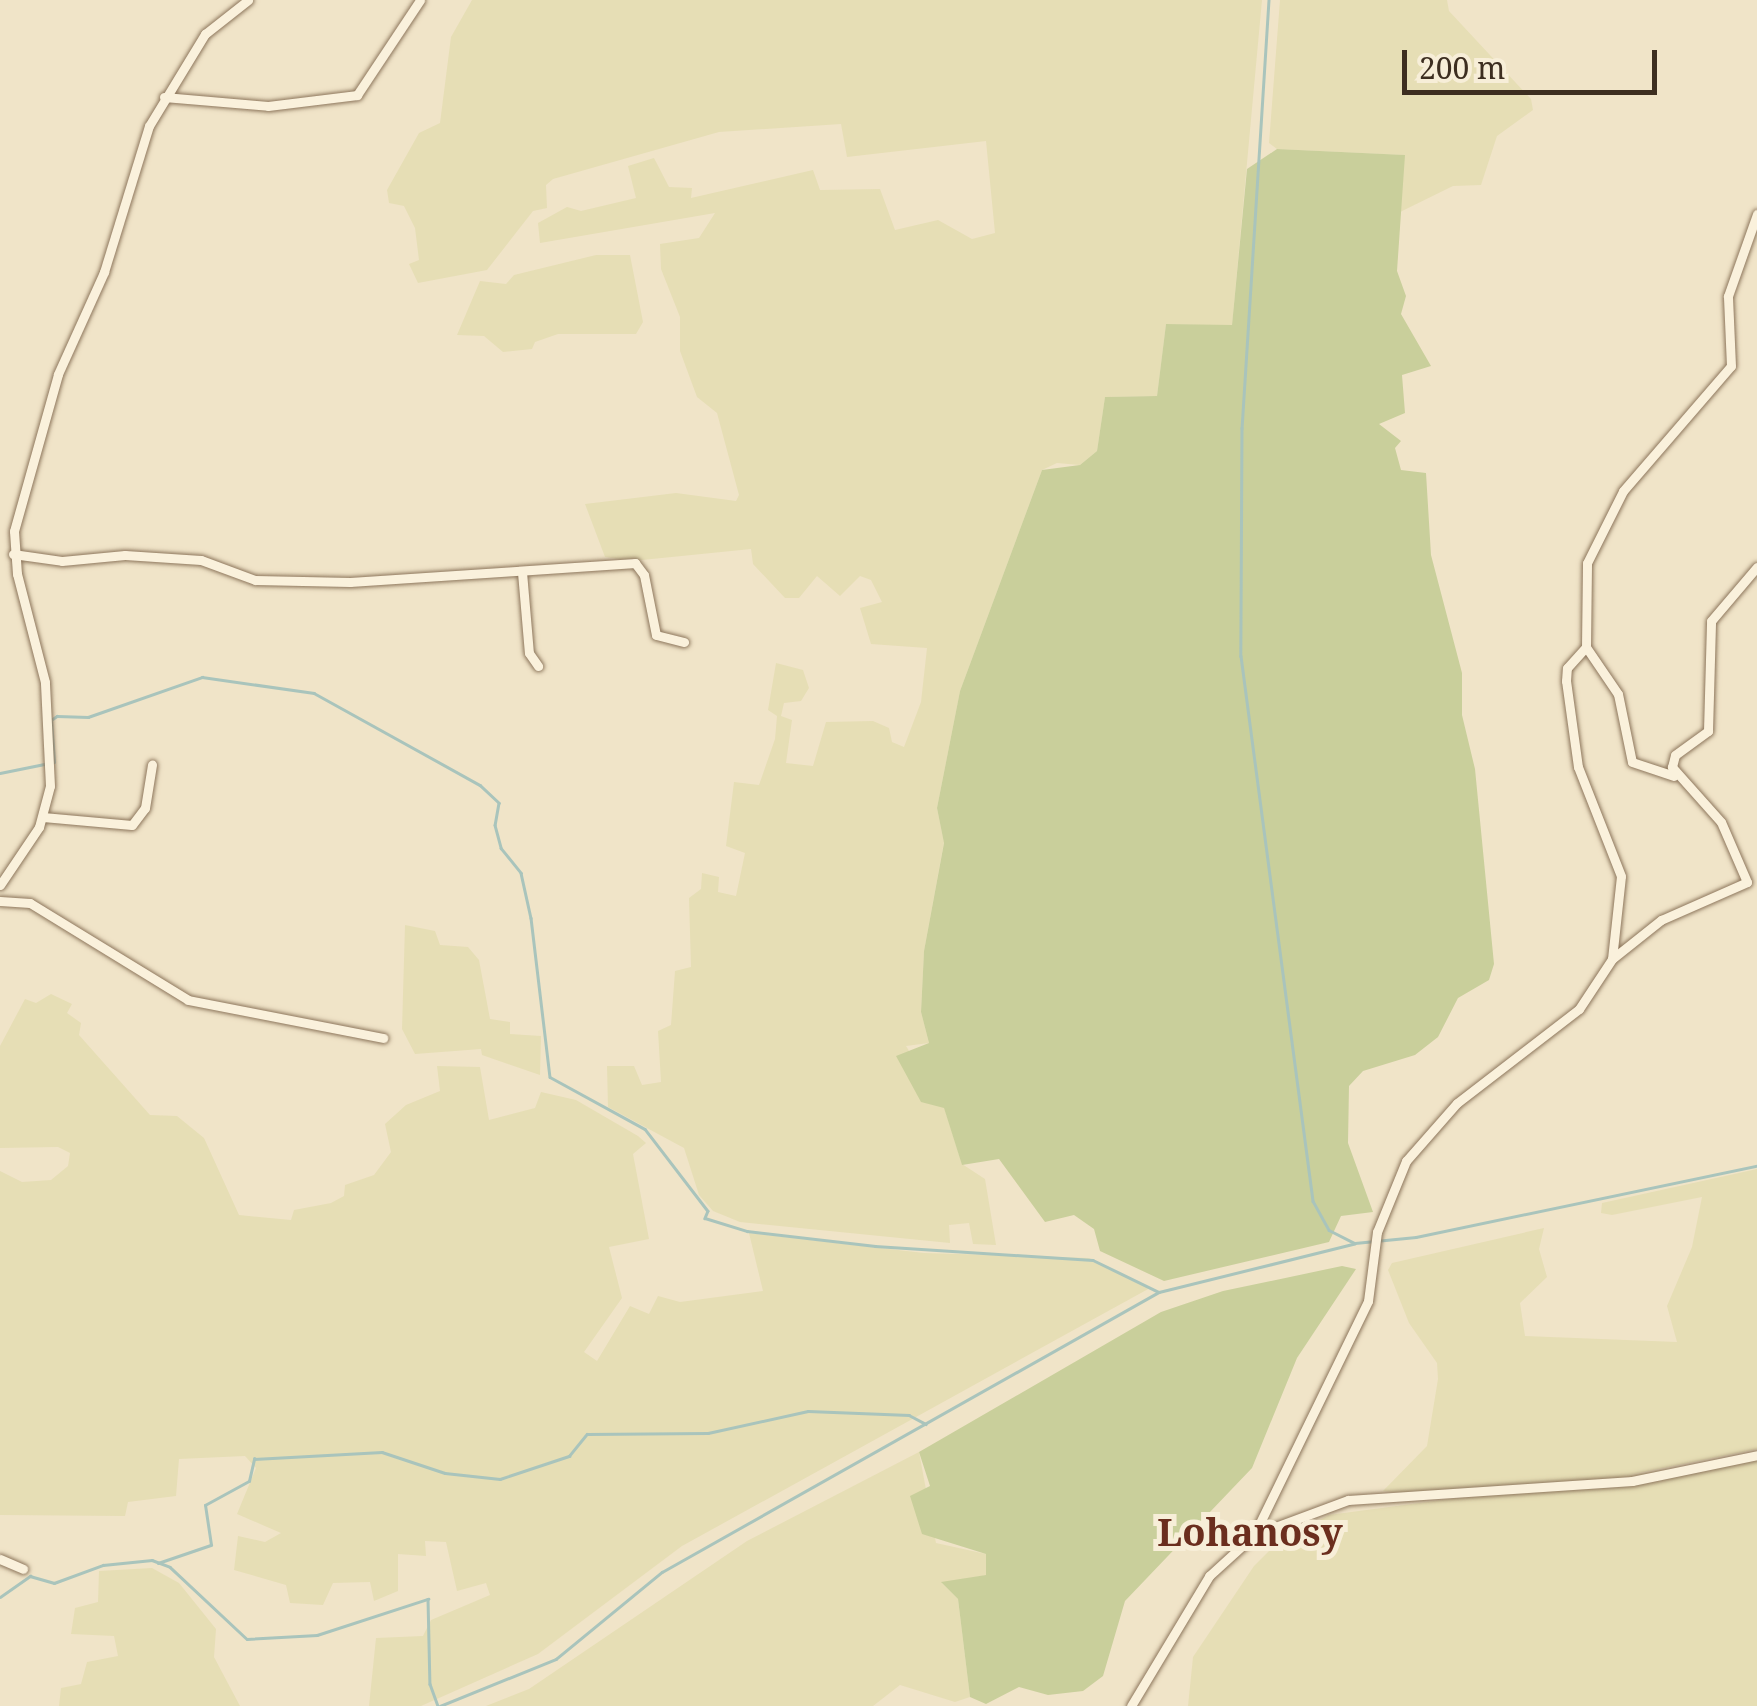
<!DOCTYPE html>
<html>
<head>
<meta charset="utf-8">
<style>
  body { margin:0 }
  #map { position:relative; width:1757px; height:1706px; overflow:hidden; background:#f0e4c8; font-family:"Noto Serif",serif }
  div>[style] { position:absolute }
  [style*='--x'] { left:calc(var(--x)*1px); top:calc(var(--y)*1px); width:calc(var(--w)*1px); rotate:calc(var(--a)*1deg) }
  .farmland>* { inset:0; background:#e6deb5 }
  .green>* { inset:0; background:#c9cf9b }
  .stream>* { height:2.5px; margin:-1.25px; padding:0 1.25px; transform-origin:1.25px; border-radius:1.25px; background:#a9c4bc }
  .roads { filter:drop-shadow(0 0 2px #8d765c) drop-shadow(0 0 2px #8d765c) }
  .minor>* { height:9px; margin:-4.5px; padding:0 4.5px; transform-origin:4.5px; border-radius:4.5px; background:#faf1dc }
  span { translate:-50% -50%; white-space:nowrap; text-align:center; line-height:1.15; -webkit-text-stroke:10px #f7eed8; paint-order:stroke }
  .quarter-label { font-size:38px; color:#6b2e1e; font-weight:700 }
  .scale { position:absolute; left:1402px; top:50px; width:255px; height:45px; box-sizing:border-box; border:5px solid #3d2e20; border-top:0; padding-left:12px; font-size:30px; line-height:35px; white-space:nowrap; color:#3d2e20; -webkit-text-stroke:8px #f7eed8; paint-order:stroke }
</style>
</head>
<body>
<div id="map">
  <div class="farmland">
    <div style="clip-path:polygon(472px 0,1262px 0,1232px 326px,1166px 324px,1157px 396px,1105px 397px,1097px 451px,1080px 465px,1057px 463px,1042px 470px,960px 691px,937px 808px,944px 842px,924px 951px,921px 1012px,929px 1043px,906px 1046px,944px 1107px,962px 1164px,985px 1179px,996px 1245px,973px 1244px,969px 1223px,949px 1225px,950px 1243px,740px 1222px,713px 1211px,699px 1195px,684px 1148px,608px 1107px,607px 1066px,634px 1066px,642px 1085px,661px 1082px,658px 1031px,671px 1025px,675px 971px,691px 967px,689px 898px,701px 889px,702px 873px,719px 877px,718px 892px,736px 896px,745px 853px,726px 846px,734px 782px,759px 785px,775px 739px,777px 716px,768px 710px,776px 663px,803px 670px,809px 688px,801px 701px,784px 703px,781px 716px,792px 720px,786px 763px,813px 766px,826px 722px,873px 721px,889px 728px,892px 742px,904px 747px,921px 702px,927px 648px,871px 644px,860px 608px,882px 602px,871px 580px,860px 576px,840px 596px,817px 576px,799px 598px,785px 598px,753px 564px,751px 549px,632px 561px,605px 557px,585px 504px,676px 493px,736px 501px,739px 495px,717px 413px,697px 397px,680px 351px,680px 317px,661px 269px,660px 244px,699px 238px,715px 213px,540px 243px,538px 223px,567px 207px,581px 211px,636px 198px,628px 166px,654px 158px,669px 187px,692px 188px,691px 198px,813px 170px,820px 190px,880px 189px,895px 230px,938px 220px,972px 239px,995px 233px,986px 141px,847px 157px,841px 124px,719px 132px,553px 179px,546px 185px,547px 208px,533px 211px,487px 270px,418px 283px,409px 264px,419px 260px,415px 228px,404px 206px,389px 203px,387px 190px,419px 133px,440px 123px,451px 37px)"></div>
    <div style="clip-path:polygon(1280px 0,1447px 0,1449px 11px,1531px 99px,1533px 110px,1497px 136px,1481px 185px,1453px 186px,1398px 213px,1404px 155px,1277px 149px,1269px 143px)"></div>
    <div style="clip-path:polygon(596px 255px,630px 255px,643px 322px,636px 334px,558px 334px,535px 342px,532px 349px,503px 352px,484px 336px,457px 335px,480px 281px,506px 284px,514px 275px)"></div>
    <div style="clip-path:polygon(405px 925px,435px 931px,440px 945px,468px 947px,479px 960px,490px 1019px,510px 1022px,510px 1034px,541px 1036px,540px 1075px,482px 1055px,481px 1049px,415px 1054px,402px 1029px)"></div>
    <div style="clip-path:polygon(51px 994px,72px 1004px,67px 1013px,81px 1023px,79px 1035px,150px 1115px,177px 1116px,204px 1138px,239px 1215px,291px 1220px,294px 1210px,331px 1203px,344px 1196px,345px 1185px,374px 1175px,391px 1152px,385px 1124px,406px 1105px,440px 1091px,437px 1066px,480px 1067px,489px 1120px,535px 1108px,541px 1092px,576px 1100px,638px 1136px,646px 1143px,633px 1154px,649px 1239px,609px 1247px,622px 1298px,584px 1352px,597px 1361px,630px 1306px,649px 1314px,658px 1296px,680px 1302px,763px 1291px,749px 1233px,924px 1253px,1089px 1258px,1150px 1288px,682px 1546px,538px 1654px,421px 1706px,369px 1706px,376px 1638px,423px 1636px,431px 1620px,490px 1595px,486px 1583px,457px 1591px,446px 1542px,425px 1541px,426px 1556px,398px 1554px,398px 1591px,374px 1601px,370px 1582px,333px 1583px,323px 1605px,290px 1603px,286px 1585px,234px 1570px,238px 1536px,265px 1542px,281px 1533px,237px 1514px,256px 1468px,245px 1456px,179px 1459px,176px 1496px,128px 1502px,125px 1516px,0 1515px,0 1171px,22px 1182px,51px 1180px,68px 1166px,70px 1153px,58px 1147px,0 1148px,0 1046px,25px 999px,36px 1003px)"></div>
    <div style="clip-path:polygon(1757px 1169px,1757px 1449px,1609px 1479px,1411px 1494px,1383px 1491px,1427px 1446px,1438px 1379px,1437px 1363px,1409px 1323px,1388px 1270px,1392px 1263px,1544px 1228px,1539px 1249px,1547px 1277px,1520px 1303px,1525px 1336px,1677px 1342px,1667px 1306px,1692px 1247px,1702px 1197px,1612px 1215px,1601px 1213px,1602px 1203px)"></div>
    <div style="clip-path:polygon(919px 1452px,936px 1543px,986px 1554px,987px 1575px,942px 1583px,958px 1599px,970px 1697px,955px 1702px,900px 1685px,873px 1706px,486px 1706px,529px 1689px,747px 1541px)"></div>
    <div style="clip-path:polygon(1757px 1458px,1757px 1706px,1188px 1706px,1193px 1657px,1254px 1566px,1278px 1542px,1329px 1515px)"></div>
    <div style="clip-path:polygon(152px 1568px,179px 1583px,216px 1629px,214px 1657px,240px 1706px,59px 1706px,61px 1688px,81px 1684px,87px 1662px,118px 1656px,114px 1636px,71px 1634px,75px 1608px,98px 1602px,99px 1571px)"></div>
  </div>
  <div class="green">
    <div style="clip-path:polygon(1277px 149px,1405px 155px,1397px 271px,1406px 296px,1401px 314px,1431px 366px,1402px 375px,1405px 413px,1379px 424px,1401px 441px,1395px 448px,1401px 470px,1426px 473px,1431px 555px,1462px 673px,1462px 715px,1475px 769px,1494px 964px,1489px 980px,1458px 998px,1438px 1037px,1415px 1055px,1363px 1071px,1349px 1086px,1348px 1143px,1373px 1212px,1341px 1216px,1329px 1242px,1164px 1281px,1100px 1251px,1094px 1229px,1074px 1215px,1045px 1222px,999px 1159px,962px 1165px,944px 1108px,921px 1102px,896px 1056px,929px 1043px,921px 1012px,924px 951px,944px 843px,937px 808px,960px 691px,1042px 470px,1080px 465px,1097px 451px,1105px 397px,1157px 396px,1166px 324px,1232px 325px,1247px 169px)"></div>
    <div style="clip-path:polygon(1342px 1266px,1356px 1269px,1297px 1358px,1252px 1468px,1125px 1601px,1103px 1676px,1083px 1691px,1048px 1695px,1019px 1687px,986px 1704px,970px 1697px,958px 1599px,941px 1582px,986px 1575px,986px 1554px,922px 1534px,910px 1496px,930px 1486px,919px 1452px,1161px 1312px,1223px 1291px)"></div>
  </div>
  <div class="stream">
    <div style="--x:1269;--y:0;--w:429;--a:93.6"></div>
    <div style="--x:1242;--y:428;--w:228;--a:90.3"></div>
    <div style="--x:1241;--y:656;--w:550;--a:82.47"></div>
    <div style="--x:1313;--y:1201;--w:33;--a:61"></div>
    <div style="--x:1329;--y:1230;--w:29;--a:27"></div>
    <div style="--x:1355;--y:1243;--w:61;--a:-5.6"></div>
    <div style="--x:1416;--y:1237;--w:348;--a:-11.8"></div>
    <div style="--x:0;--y:773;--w:55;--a:-11.5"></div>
    <div style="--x:54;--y:762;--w:42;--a:-94.1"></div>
    <div style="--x:51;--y:720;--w:7;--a:-34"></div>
    <div style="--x:57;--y:716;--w:31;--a:2"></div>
    <div style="--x:88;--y:717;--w:121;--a:-19.3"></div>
    <div style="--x:202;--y:677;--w:113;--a:8.1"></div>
    <div style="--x:314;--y:693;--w:190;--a:29"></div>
    <div style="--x:480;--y:785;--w:26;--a:43"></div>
    <div style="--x:499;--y:803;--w:22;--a:100"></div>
    <div style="--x:495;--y:825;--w:24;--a:75"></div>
    <div style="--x:501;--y:848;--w:32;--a:51"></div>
    <div style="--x:521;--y:873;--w:46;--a:77.5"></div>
    <div style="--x:531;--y:918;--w:160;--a:83.2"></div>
    <div style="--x:550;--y:1077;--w:108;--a:28.7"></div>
    <div style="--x:645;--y:1129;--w:103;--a:52.5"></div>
    <div style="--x:708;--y:1211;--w:8;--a:113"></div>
    <div style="--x:705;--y:1218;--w:44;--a:17.2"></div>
    <div style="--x:747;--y:1231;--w:129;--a:6.7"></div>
    <div style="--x:875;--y:1246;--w:218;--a:3.7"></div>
    <div style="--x:1093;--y:1260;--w:73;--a:25.9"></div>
    <div style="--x:158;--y:1563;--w:56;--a:-18.8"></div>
    <div style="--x:211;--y:1545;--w:40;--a:-98.5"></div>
    <div style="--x:205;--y:1505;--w:50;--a:-28.6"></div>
    <div style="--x:249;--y:1481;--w:23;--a:-77"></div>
    <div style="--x:254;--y:1459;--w:128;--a:-3.1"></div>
    <div style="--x:382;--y:1452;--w:66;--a:18.4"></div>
    <div style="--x:445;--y:1473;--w:55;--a:6.2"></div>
    <div style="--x:500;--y:1479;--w:73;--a:-18.4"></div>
    <div style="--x:569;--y:1456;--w:28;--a:-51"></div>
    <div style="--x:587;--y:1434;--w:121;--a:-0.5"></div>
    <div style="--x:708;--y:1433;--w:102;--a:-12.4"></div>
    <div style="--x:808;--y:1411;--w:101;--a:2.3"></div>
    <div style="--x:909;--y:1415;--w:19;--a:28"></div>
    <div style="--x:0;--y:1597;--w:37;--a:-35"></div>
    <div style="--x:30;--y:1576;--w:25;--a:16"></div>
    <div style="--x:54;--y:1583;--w:52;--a:-20.2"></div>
    <div style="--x:103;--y:1565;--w:49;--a:-5.8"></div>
    <div style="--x:152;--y:1560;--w:19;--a:21"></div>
    <div style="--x:170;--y:1567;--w:105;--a:43.1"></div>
    <div style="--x:247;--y:1639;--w:70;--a:-3.3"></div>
    <div style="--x:317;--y:1635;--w:117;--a:-18"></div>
    <div style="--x:428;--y:1599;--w:85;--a:88.7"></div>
    <div style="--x:430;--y:1684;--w:23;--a:70"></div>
    <div style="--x:440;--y:1706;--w:125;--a:-22.1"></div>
    <div style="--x:556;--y:1659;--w:137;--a:-39.4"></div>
    <div style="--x:662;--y:1572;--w:570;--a:-29.4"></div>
    <div style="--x:1159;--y:1292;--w:200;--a:-13.9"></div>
  </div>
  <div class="roads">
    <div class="minor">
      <div style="--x:164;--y:97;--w:104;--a:4.9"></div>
      <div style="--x:268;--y:106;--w:90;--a:-7"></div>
      <div style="--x:357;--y:95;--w:114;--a:-56.4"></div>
      <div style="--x:13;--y:554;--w:49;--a:8.1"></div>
      <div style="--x:62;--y:561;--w:63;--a:-5.4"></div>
      <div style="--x:125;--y:555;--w:76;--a:3.8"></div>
      <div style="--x:201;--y:560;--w:58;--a:20.3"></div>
      <div style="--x:255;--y:580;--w:95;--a:1.2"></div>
      <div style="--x:350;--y:582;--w:286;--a:-3.8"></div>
      <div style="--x:635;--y:563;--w:15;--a:53"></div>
      <div style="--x:644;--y:575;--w:61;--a:78.7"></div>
      <div style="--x:656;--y:635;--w:29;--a:14"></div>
      <div style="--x:522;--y:572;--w:81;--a:85.1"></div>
      <div style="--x:529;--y:653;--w:16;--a:55"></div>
      <div style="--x:1586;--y:647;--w:57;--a:55.8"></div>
      <div style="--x:1618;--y:694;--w:69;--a:78.4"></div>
      <div style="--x:1632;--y:762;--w:44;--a:18.4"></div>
      <div style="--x:43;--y:817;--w:89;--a:5.1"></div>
      <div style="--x:132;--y:825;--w:21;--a:-53"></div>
      <div style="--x:145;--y:808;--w:44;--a:-80.8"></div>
      <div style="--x:0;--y:885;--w:70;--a:-56.1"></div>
      <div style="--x:39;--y:827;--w:42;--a:-75"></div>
      <div style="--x:50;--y:786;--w:104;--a:-92.8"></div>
      <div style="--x:45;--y:682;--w:112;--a:-104.5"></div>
      <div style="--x:17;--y:574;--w:43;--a:-94"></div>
      <div style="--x:14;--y:531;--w:163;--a:-74.3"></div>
      <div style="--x:58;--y:374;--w:112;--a:-65.7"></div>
      <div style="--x:104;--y:272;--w:153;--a:-72.9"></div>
      <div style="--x:149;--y:126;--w:108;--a:-58.7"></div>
      <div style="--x:205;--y:34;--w:55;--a:-38.3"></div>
      <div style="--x:0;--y:901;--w:30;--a:4"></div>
      <div style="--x:30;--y:903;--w:185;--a:31.5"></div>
      <div style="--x:188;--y:1000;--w:199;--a:11"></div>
      <div style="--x:1612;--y:959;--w:63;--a:-38.5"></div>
      <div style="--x:1661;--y:920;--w:94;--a:-23.8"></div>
      <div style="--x:1747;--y:882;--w:65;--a:-113.4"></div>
      <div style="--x:1721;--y:822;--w:74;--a:-131.7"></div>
      <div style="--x:1672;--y:767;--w:12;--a:-76"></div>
      <div style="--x:1675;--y:755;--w:41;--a:-36"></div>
      <div style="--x:1708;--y:731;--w:110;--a:-88.4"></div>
      <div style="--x:1711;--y:621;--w:71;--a:-49.6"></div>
      <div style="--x:1254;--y:1535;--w:260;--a:-64"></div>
      <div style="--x:1368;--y:1301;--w:70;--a:-82.6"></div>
      <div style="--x:1377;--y:1232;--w:77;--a:-67.8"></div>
      <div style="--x:1406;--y:1161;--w:77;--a:-48.7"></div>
      <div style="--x:1457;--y:1103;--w:154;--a:-37.6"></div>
      <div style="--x:1579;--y:1009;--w:60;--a:-56.6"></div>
      <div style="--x:1612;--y:959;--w:83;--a:-83.8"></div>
      <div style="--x:1621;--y:876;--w:117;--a:-111.5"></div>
      <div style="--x:1578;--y:767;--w:87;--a:-97.9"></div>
      <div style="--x:1566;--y:681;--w:13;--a:-86"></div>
      <div style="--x:1567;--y:668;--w:28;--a:-48"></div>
      <div style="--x:1586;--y:647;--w:84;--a:-89.3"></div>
      <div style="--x:1587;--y:563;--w:80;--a:-63.4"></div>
      <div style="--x:1623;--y:491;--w:165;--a:-49.2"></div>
      <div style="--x:1731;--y:366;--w:70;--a:-92.5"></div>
      <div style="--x:1728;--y:296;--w:87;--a:-70.5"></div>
      <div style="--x:0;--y:1559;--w:25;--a:23"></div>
      <div style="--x:1131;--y:1706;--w:152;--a:-59"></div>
      <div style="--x:1209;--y:1576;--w:61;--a:-42.3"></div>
      <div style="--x:1254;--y:1535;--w:100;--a:-20.4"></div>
      <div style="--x:1348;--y:1500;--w:285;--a:-3.8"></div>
      <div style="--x:1632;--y:1481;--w:128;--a:-11.7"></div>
    </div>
  </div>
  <div class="quarter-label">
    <span style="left:1250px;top:1532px">Lohanosy</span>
  </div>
  <div class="scale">200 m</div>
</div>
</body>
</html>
